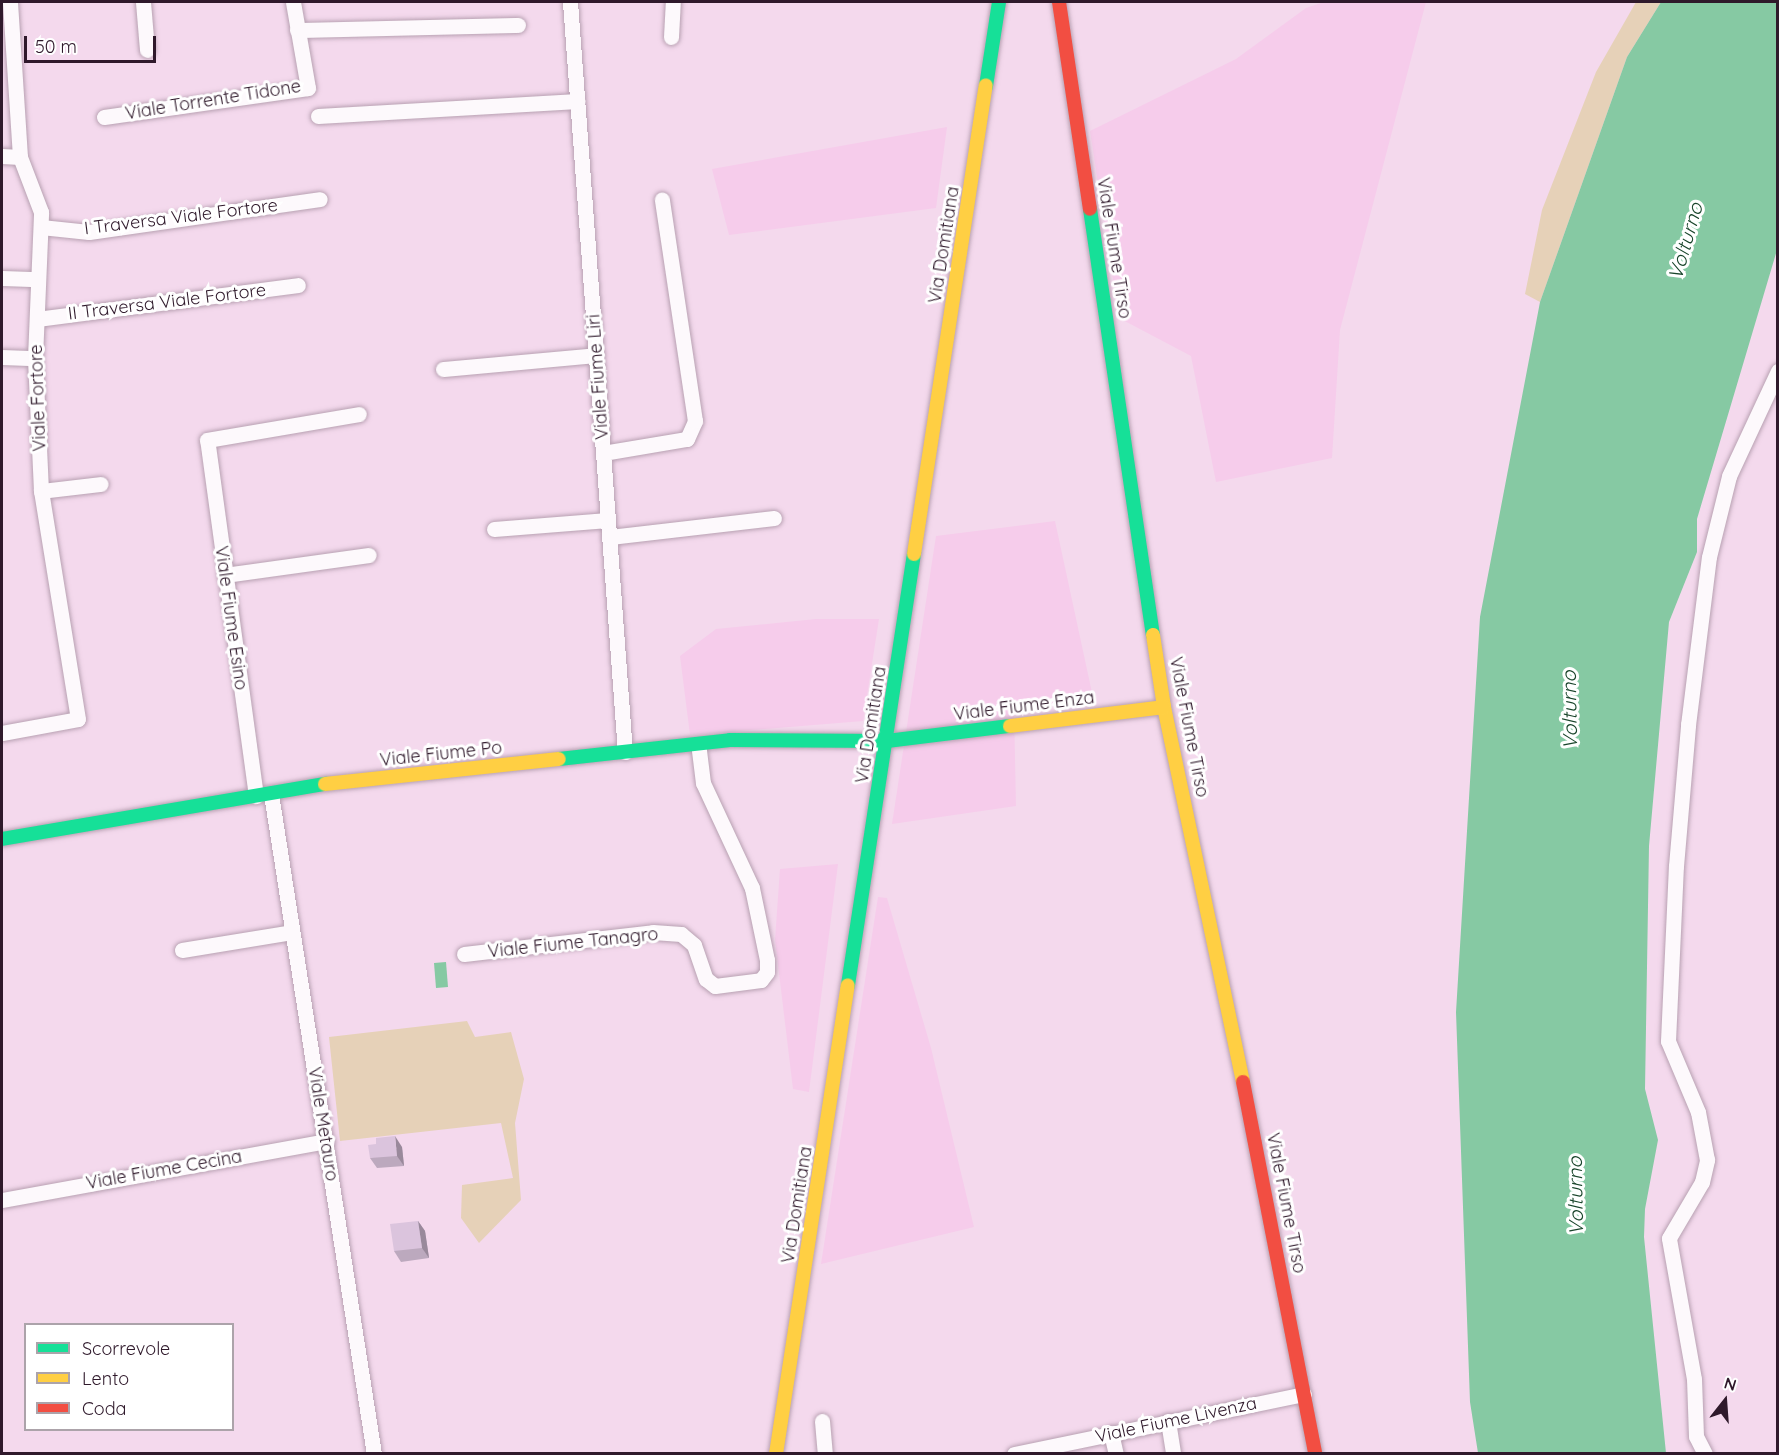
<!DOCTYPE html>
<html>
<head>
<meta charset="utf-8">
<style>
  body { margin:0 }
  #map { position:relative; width:1779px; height:1455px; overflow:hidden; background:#f4d9ed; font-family:Quicksand,sans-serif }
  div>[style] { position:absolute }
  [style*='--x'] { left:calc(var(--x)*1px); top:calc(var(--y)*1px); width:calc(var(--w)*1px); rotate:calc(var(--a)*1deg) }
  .built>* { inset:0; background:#f6cceb }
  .green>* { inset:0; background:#e6d1b8 }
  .water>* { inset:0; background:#86c9a3 }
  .roads { filter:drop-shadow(0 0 2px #b8a1b2) drop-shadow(0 0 2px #b8a1b2) }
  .street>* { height:15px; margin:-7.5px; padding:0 7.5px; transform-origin:7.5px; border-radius:7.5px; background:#fdf9fc }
  .fast>* { height:14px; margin:-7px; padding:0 7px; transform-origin:7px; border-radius:7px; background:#16e098 }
  .slow>* { height:14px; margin:-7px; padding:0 7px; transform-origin:7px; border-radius:7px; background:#ffcf43 }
  .jam>* { height:14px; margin:-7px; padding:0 7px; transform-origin:7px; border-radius:7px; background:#f24e42 }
  .wall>* { inset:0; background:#bca9be }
  .shaded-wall>* { inset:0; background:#99899b }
  .building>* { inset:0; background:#dbc4dd }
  span { translate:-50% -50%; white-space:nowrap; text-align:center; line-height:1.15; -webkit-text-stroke:6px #fff; paint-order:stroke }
  .street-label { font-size:18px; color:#2f192b }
  .water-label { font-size:20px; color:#19452b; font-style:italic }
  .frame { position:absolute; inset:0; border:3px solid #2f192b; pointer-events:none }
  .legend { position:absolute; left:24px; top:1323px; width:210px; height:108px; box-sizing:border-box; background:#fff; border:2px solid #aca3aa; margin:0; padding:8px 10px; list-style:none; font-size:18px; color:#2f192b }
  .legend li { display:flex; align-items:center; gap:12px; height:30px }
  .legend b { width:30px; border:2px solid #aca3aa }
  .north { position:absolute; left:1695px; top:1371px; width:60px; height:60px; -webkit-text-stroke:4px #fff; paint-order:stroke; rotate:17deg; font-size:16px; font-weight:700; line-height:24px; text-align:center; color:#2f192b }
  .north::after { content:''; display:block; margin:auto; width:21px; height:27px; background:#2f192b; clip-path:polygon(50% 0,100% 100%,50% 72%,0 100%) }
  .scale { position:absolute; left:24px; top:36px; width:132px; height:27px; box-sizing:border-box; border:3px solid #2f192b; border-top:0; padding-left:8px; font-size:18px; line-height:21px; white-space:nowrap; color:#2f192b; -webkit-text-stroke:4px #fff; paint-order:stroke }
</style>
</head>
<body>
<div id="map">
  <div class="built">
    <div style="clip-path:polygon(1324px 2px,1426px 2px,1340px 330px,1332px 458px,1216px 482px,1191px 356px,1119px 318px,1090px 131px,1236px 59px,1306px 8px)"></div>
    <div style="clip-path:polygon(947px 127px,936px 208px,729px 235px,712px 169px)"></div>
    <div style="clip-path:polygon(1055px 521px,1094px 702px,1014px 709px,1016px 806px,892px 824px,936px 536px)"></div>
    <div style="clip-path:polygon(816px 619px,879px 619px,863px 721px,690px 735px,680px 656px,716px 629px)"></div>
    <div style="clip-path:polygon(838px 864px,809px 1092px,793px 1089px,775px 940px,780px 869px)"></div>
    <div style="clip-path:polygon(878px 897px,887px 898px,931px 1048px,974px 1227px,821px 1264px)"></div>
  </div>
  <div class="green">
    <div style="clip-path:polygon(1636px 2px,1661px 2px,1627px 57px,1540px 302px,1525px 294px,1542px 210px,1596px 72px)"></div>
    <div style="clip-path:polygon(467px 1021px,475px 1037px,511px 1032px,524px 1079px,515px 1123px,521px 1200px,479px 1243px,461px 1218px,462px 1185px,513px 1178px,501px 1123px,340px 1141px,329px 1037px)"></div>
  </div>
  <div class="water">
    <div style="clip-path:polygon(1661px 2px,1778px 2px,1777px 250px,1697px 519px,1697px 552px,1669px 622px,1649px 846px,1645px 1089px,1658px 1140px,1645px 1209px,1644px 1237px,1666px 1453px,1478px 1453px,1470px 1402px,1456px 1012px,1480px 617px,1540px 302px,1627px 57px)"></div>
    <div style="clip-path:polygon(446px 962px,448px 987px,436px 988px,434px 963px)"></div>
  </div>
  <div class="roads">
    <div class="street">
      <div style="--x:143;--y:2;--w:48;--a:85.2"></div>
      <div style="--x:570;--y:2;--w:752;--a:85.81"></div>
      <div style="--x:297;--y:30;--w:221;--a:-1.3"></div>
      <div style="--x:671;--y:37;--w:35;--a:-87"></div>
      <div style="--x:318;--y:116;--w:260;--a:-3.3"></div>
      <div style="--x:104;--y:117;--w:206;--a:-8.1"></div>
      <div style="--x:308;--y:88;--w:87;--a:-99.9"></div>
      <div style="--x:2;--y:156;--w:18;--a:3"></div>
      <div style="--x:41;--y:227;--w:48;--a:5.9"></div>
      <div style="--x:89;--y:232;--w:233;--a:-8.1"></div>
      <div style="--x:2;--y:278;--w:36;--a:2"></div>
      <div style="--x:37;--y:319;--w:263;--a:-7.4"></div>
      <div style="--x:2;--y:357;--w:33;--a:2"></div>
      <div style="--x:443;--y:369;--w:154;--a:-5.2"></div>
      <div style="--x:603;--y:453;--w:85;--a:-9.5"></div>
      <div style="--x:687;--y:439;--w:20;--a:-66"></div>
      <div style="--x:695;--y:421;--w:224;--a:-98.5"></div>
      <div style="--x:41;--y:491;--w:60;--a:-6.7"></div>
      <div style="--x:494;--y:529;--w:114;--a:-4.5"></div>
      <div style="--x:610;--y:537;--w:165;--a:-6.6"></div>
      <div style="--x:225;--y:575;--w:145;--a:-7.9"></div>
      <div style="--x:2;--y:733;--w:77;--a:-10.4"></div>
      <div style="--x:78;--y:719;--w:231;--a:-99.2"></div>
      <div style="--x:41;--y:491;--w:133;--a:-92.6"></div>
      <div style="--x:35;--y:358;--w:146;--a:-87.6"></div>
      <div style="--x:41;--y:212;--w:59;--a:-110.9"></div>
      <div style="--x:20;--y:157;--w:155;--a:-93.7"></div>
      <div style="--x:271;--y:794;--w:668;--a:81.13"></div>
      <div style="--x:256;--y:796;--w:359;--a:-97.8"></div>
      <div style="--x:207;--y:440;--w:154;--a:-9.7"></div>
      <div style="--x:182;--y:950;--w:111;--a:-9.3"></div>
      <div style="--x:464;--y:954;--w:190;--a:-6.6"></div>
      <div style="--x:653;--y:932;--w:28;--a:4"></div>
      <div style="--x:681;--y:934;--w:17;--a:40"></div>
      <div style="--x:694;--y:945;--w:36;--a:71"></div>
      <div style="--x:706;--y:979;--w:11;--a:38"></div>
      <div style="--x:715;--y:986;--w:46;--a:-7.4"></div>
      <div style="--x:761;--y:980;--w:10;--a:-53"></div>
      <div style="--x:767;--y:972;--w:12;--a:-90"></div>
      <div style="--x:767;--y:960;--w:74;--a:-101.8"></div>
      <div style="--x:752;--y:888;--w:116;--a:-115"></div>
      <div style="--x:703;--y:783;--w:39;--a:-97"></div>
      <div style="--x:2;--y:1200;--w:330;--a:-10.3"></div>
      <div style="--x:822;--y:1421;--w:33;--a:85"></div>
      <div style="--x:1168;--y:1421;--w:33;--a:81"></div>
      <div style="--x:1111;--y:1433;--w:22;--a:77"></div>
      <div style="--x:1014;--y:1454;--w:296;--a:-11.7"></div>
      <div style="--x:1705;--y:1454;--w:20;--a:-117"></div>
      <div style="--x:1696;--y:1436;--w:57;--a:-92"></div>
      <div style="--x:1694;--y:1379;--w:143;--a:-100.1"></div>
      <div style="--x:1669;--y:1238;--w:65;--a:-59.5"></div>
      <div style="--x:1702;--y:1182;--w:23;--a:-77"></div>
      <div style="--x:1707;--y:1160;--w:49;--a:-100.6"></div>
      <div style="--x:1698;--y:1112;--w:77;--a:-112.9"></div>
      <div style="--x:1668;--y:1041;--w:175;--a:-87.4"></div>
      <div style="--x:1676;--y:866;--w:142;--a:-85.1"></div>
      <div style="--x:1688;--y:725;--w:169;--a:-82.9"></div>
      <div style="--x:1709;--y:557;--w:83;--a:-76.1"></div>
      <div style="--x:1729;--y:476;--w:116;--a:-65"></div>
    </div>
    <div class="fast">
      <div style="--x:986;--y:86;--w:85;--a:-81.2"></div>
      <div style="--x:1090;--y:209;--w:431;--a:81.6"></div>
      <div style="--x:559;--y:759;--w:172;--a:-6.3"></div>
      <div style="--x:730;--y:740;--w:157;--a:0.4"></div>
      <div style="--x:887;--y:741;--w:124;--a:-7"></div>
      <div style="--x:2;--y:839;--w:328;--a:-9.7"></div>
      <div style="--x:848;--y:985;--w:436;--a:-81.3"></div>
    </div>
    <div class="slow">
      <div style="--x:914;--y:554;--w:474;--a:-81.3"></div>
      <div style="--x:1153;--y:635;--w:73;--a:81.3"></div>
      <div style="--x:1164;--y:707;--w:383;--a:78.1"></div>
      <div style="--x:1010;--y:726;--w:155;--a:-7"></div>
      <div style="--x:325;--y:784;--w:235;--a:-6.1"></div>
      <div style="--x:776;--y:1454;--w:474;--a:-81.3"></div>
    </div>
    <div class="jam">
      <div style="--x:1059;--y:2;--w:209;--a:81.5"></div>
      <div style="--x:1243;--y:1082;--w:379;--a:79"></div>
    </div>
  </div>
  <div class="wall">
    <div style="clip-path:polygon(402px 1147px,404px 1166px,377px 1168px,370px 1158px)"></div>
    <div style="clip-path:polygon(418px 1221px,425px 1231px,429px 1258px,401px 1262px,394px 1251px)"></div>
  </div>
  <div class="shaded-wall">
    <div style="clip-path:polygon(395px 1136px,402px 1147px,404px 1166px,397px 1156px)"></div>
    <div style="clip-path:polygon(418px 1221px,425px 1231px,429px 1258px,422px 1248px)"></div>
  </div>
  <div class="building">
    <div style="clip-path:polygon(395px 1136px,397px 1156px,370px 1158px,368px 1145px,376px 1144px,376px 1138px)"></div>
    <div style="clip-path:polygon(418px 1221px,422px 1248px,394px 1251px,390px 1224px)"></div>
  </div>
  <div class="street-label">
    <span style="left:213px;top:100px;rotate:-9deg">Viale Torrente Tidone</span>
    <span style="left:181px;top:217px;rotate:-7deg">I Traversa Viale Fortore</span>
    <span style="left:944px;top:245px;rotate:-81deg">Via Domitiana</span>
    <span style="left:1114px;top:248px;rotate:81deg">Viale Fiume Tirso</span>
    <span style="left:167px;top:302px;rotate:-7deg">II Traversa Viale Fortore</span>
    <span style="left:598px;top:377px;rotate:-94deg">Viale Fiume Liri</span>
    <span style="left:38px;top:398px;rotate:-92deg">Viale Fortore</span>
    <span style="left:231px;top:618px;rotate:82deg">Viale Fiume Esino</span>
    <span style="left:1024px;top:706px;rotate:-7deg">Viale Fiume Enza</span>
    <span style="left:871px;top:725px;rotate:-81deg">Via Domitiana</span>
    <span style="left:1189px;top:727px;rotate:79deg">Viale Fiume Tirso</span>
    <span style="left:441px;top:754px;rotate:-6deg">Viale Fiume Po</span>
    <span style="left:573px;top:943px;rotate:-6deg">Viale Fiume Tanagro</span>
    <span style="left:323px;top:1124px;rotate:81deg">Viale Metauro</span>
    <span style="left:164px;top:1170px;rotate:-10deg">Viale Fiume Cecina</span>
    <span style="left:1286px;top:1203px;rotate:79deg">Viale Fiume Tirso</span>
    <span style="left:797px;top:1205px;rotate:-81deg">Via Domitiana</span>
    <span style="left:1176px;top:1420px;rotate:-12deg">Viale Fiume Livenza</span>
  </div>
  <div class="water-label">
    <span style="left:1685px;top:241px;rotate:-74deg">Volturno</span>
    <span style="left:1569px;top:710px;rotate:-91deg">Volturno</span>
    <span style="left:1575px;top:1196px;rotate:-91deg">Volturno</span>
  </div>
  <div class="frame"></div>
  <ul class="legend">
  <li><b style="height:8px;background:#16e098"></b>Scorrevole</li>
  <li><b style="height:8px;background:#ffcf43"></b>Lento</li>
  <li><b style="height:8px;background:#f24e42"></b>Coda</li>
  </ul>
  <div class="north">N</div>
  <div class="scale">50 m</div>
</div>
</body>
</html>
